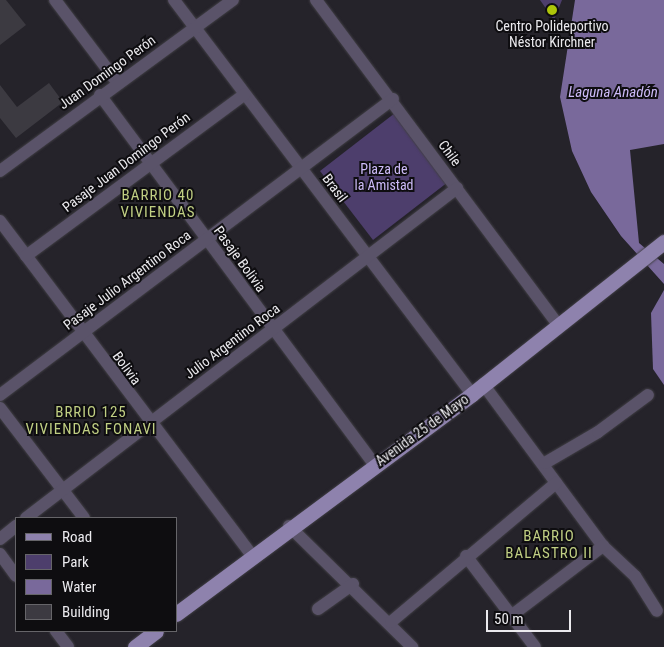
<!DOCTYPE html>
<html>
<head>
<meta charset="utf-8">
<style>
  body { margin:0 }
  #map { position:relative; width:664px; height:647px; overflow:hidden; background:#25232a; font-family:"Roboto Condensed",sans-serif }
  div>[style] { position:absolute }
  [style*='--x'] { left:calc(var(--x)*1px); top:calc(var(--y)*1px); width:calc(var(--w)*1px); rotate:calc(var(--a)*1deg) }
  .green>* { inset:0; background:#4d3e6c }
  .water>* { inset:0; background:#79699b }
  .building>* { inset:0; background:#3c3a41 }
  .roads { filter:drop-shadow(0 0 1px #413f45) drop-shadow(0 0 1px #413f45) }
  .minor>* { height:12px; margin:-6px; padding:0 6px; transform-origin:6px; border-radius:6px; background:#5a5369 }
  .major>* { height:15px; margin:-7.5px; padding:0 7.5px; transform-origin:7.5px; border-radius:7.5px; background:#8e82ad }
  .dots>* { width:14px; height:14px; translate:-50% -50%; box-sizing:border-box; border:2px solid #0e0d10; border-radius:50% }
  span { translate:-50% -50%; white-space:nowrap; text-align:center; line-height:1.15; -webkit-text-stroke:4px #0e0d10; paint-order:stroke }
  .poi-label { font-size:14px; color:#ebeaee }
  .street-label { font-size:14px; color:#ebeaee }
  .park-label { font-size:14px; color:#cdbbf8 }
  .water-label { font-size:15px; color:#ccbaf7; font-style:italic }
  .neighbourhood-label { font-size:15px; color:#c0cf83; letter-spacing:1px }
  .legend { position:absolute; left:15px; top:517px; width:162px; height:115px; box-sizing:border-box; background:#0e0d10; border:1px solid #666569; margin:0; padding:6px 9px; list-style:none; font-size:15px; color:#ebeaee }
  .legend li { display:flex; align-items:center; gap:10px; height:25px }
  .legend b { width:25px; border:1px solid #666569 }
  .scale { position:absolute; left:486px; top:610px; width:85px; height:22px; box-sizing:border-box; border:2px solid #ebeaee; border-top:0; padding-left:6px; font-size:15px; line-height:18px; white-space:nowrap; color:#ebeaee; -webkit-text-stroke:4px #0e0d10; paint-order:stroke }
</style>
</head>
<body>
<div id="map">
  <div class="green">
    <div style="clip-path:polygon(540px 0,562px 0,554px 20px)"></div>
    <div style="clip-path:polygon(395px 113px,448px 182px,373px 240px,320px 171px)"></div>
  </div>
  <div class="water">
    <div style="clip-path:polygon(575px 0,664px 0,664px 144px,630px 150px,639px 243px,664px 264px,664px 284px,621px 236px,591px 192px,572px 151px,560px 97px)"></div>
    <div style="clip-path:polygon(664px 290px,664px 385px,653px 369px,651px 313px)"></div>
  </div>
  <div class="building">
    <div style="clip-path:polygon(0 0,6px 0,26px 25px,0 45px)"></div>
    <div style="clip-path:polygon(49px 83px,63px 102px,16px 138px,0 118px,0 85px,17px 107px)"></div>
  </div>
  <div class="roads">
    <div class="minor">
      <div style="--x:55;--y:0;--w:103;--a:52.9"></div>
      <div style="--x:174;--y:0;--w:494;--a:52.9"></div>
      <div style="--x:316;--y:0;--w:405;--a:53.3"></div>
      <div style="--x:100;--y:95;--w:461;--a:53.4"></div>
      <div style="--x:0;--y:171;--w:289;--a:-36.3"></div>
      <div style="--x:0;--y:221;--w:418;--a:53"></div>
      <div style="--x:26;--y:256;--w:272;--a:-36.5"></div>
      <div style="--x:483;--y:384;--w:202;--a:53.5"></div>
      <div style="--x:603;--y:546;--w:44;--a:43.2"></div>
      <div style="--x:635;--y:576;--w:41;--a:57.8"></div>
      <div style="--x:0;--y:395;--w:492;--a:-37"></div>
      <div style="--x:0;--y:408;--w:138;--a:52.6"></div>
      <div style="--x:545;--y:463;--w:61;--a:-30.3"></div>
      <div style="--x:598;--y:432;--w:62;--a:-36.5"></div>
      <div style="--x:26;--y:518;--w:543;--a:-37.44"></div>
      <div style="--x:289;--y:526;--w:173;--a:44.5"></div>
      <div style="--x:0;--y:539;--w:21;--a:-39"></div>
      <div style="--x:0;--y:554;--w:27;--a:54"></div>
      <div style="--x:466;--y:556;--w:114;--a:52.8"></div>
      <div style="--x:318;--y:609;--w:43;--a:-35.5"></div>
      <div style="--x:511;--y:616;--w:116;--a:-37.3"></div>
      <div style="--x:391;--y:622;--w:216;--a:-40.1"></div>
      <div style="--x:56;--y:631;--w:20;--a:53"></div>
    </div>
    <div class="major">
      <div style="--x:176;--y:614;--w:369;--a:-36.6"></div>
      <div style="--x:472;--y:394;--w:245;--a:-38.4"></div>
      <div style="--x:135;--y:647;--w:26;--a:-37"></div>
    </div>
  </div>
  <div class="dots">
    <div style="left:552px;top:10px;background:#aec50a"></div>
  </div>
  <div class="poi-label">
    <span style="left:552px;top:34px">Centro Polideportivo<br>Néstor Kirchner</span>
  </div>
  <div class="street-label">
    <span style="left:107px;top:72px;rotate:-36deg">Juan Domingo Perón</span>
    <span style="left:450px;top:153px;rotate:54deg">Chile</span>
    <span style="left:126px;top:162px;rotate:-37deg">Pasaje Juan Domingo Perón</span>
    <span style="left:335px;top:188px;rotate:53deg">Brasil</span>
    <span style="left:240px;top:259px;rotate:54deg">Pasaje Bolivia</span>
    <span style="left:127px;top:280px;rotate:-37deg">Pasaje Julio Argentino Roca</span>
    <span style="left:232px;top:341px;rotate:-37deg">Julio Argentino Roca</span>
    <span style="left:127px;top:368px;rotate:54deg">Bolivia</span>
    <span style="left:422px;top:430px;rotate:-36deg">Avenida 25 de Mayo</span>
  </div>
  <div class="park-label">
    <span style="left:384px;top:177px">Plaza de<br>la Amistad</span>
  </div>
  <div class="water-label">
    <span style="left:613px;top:93px">Laguna Anadón</span>
  </div>
  <div class="neighbourhood-label">
    <span style="left:158px;top:204px">BARRIO 40<br>VIVIENDAS</span>
    <span style="left:91px;top:421px">BRRIO 125<br>VIVIENDAS FONAVI</span>
    <span style="left:549px;top:545px">BARRIO<br>BALASTRO II</span>
  </div>
  <ul class="legend">
  <li><b style="height:6px;background:#8e82ad"></b>Road</li>
  <li><b style="height:14px;background:#4d3e6c"></b>Park</li>
  <li><b style="height:14px;background:#79699b"></b>Water</li>
  <li><b style="height:14px;background:#3c3a41"></b>Building</li>
  </ul>
  <div class="scale">50 m</div>
</div>
</body>
</html>
